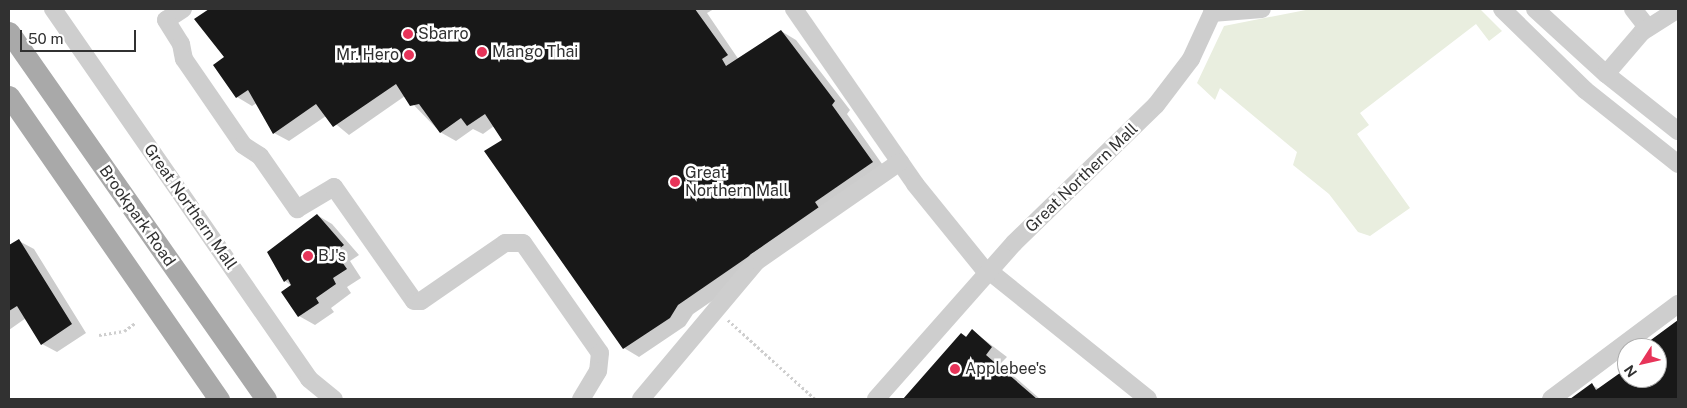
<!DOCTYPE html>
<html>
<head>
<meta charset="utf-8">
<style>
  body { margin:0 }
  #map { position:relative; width:1687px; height:408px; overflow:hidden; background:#fff; font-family:"Public Sans",sans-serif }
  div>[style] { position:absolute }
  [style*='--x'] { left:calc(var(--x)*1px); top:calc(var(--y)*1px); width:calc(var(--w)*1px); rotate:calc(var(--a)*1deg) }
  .green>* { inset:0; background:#e9eedf }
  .shadow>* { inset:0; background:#0003 }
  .building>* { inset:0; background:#181818 }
  .path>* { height:2.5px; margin-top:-1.25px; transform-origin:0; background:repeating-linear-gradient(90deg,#cecece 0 2.5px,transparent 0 5px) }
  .minor>* { height:18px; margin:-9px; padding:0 9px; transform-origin:9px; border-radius:9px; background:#cecece }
  .major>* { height:21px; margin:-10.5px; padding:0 10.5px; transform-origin:10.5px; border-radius:10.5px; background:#a9a9a9 }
  .dots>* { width:14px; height:14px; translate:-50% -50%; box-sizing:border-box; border:2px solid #fff; border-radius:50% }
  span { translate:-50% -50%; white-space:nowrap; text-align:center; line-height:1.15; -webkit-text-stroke:5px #fff; paint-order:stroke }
  .poi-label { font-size:16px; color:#313131 }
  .left { translate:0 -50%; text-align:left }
  .right { translate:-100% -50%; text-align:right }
  .street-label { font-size:16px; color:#313131 }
  .frame { position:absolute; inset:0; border:10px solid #313131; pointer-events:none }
  .north { position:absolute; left:1617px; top:338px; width:50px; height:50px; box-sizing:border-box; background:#fff; border:1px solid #adadad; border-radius:50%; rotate:235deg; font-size:14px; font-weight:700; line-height:20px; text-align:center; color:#313131 }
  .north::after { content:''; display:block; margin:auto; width:18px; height:22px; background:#e73459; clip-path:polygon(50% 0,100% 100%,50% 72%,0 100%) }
  .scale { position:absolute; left:20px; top:30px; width:116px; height:22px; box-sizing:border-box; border:2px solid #313131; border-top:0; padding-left:6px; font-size:15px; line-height:18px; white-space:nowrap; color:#313131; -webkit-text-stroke:4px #fff; paint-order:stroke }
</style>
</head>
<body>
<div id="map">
  <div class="green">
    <div style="clip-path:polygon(1311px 9px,1480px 9px,1502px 31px,1489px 41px,1476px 24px,1360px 113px,1369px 125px,1357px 134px,1410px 208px,1370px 236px,1358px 232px,1329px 194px,1293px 165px,1297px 152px,1220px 88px,1215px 100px,1197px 83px,1224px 26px)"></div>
  </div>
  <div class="shadow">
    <div style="clip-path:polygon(211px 9px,714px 9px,707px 13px,739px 60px,781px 31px,796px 40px,850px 110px,847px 114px,887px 171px,834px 217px,693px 314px,685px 326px,639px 357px,624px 348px,494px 126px,483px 134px,473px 129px,456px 141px,440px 132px,405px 96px,349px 135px,326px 116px,289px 141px,274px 133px,257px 103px,252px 106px,237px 97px,226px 58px,196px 19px)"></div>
    <div style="clip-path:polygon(317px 215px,332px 224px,359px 255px,350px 261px,361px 278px,347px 287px,351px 293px,331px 308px,334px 312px,315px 325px,299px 316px,282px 292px,292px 286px,285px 281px)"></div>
    <div style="clip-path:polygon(19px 241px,34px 249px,86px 333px,57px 352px,42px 344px,26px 318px,9px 330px,9px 247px)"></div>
    <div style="clip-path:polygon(1678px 321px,1678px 399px,1572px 399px,1592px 385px,1601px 390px,1627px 370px,1627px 378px,1657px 378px,1657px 348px,1642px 348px)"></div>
    <div style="clip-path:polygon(973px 331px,1007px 357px,1000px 364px,1040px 399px,904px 399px,962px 334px,967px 337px)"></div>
  </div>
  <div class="building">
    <div style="clip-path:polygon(209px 9px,695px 9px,728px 55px,722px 59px,726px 66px,781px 30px,835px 101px,832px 105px,873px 162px,815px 202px,819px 208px,678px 305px,670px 318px,623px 349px,484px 151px,502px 140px,485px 114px,467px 126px,461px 118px,440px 133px,419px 104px,410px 106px,396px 84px,333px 127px,316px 104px,273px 134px,248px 90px,236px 98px,213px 65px,224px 57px,194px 19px)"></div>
    <div style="clip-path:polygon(317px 214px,344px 245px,335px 252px,347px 269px,333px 278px,336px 284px,316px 298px,319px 303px,298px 317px,281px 292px,291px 285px,288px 279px,284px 282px,267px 252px)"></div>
    <div style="clip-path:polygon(19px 239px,72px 324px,41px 345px,17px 306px,9px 311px,9px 245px)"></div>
    <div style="clip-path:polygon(1678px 320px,1678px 399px,1570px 399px,1592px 383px,1596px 390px,1627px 368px,1627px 378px,1657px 378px,1657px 348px,1640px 348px)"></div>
    <div style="clip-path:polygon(972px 329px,992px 347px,986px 355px,1037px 399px,903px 399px,961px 333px,966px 337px)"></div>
  </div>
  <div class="path">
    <div style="--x:728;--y:320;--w:118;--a:42.2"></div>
    <div style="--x:99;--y:335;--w:25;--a:-9"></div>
    <div style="--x:124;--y:331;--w:14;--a:-36"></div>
  </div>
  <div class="minor">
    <div style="--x:53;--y:9;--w:450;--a:55.3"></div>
    <div style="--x:309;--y:379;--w:32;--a:39"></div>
    <div style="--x:183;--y:9;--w:20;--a:147"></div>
    <div style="--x:166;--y:20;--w:28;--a:58"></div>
    <div style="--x:181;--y:44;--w:15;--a:79"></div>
    <div style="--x:184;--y:59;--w:104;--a:55.5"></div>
    <div style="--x:243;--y:145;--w:20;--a:33"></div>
    <div style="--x:260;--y:156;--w:65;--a:55.1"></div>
    <div style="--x:297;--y:209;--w:43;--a:-30.7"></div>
    <div style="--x:334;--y:187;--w:139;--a:54.9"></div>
    <div style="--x:414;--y:301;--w:7;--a:0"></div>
    <div style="--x:421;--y:301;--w:102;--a:-34.6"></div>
    <div style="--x:505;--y:243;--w:18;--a:0"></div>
    <div style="--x:523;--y:243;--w:134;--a:55"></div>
    <div style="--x:600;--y:353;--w:18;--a:96"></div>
    <div style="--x:598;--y:371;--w:33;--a:121"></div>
    <div style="--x:794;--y:9;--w:213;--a:55.3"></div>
    <div style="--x:915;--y:184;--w:114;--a:51"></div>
    <div style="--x:1502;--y:9;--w:116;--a:44.3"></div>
    <div style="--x:1585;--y:90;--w:119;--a:38.5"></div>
    <div style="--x:1535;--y:9;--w:96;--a:42.5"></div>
    <div style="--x:1606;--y:74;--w:92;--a:38.4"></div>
    <div style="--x:1633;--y:9;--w:24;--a:52"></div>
    <div style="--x:1212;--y:13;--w:50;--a:-4.6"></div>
    <div style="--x:1606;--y:74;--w:55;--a:-49.4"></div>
    <div style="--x:1642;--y:32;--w:43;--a:-32.6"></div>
    <div style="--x:989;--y:271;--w:204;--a:38.8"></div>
    <div style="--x:641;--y:399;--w:180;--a:-50"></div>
    <div style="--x:757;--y:261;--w:174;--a:-34.7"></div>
    <div style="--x:876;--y:399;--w:208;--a:-48.5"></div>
    <div style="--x:1014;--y:243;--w:198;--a:-44.2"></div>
    <div style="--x:1156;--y:105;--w:58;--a:-52.7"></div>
    <div style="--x:1191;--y:59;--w:55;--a:-65.3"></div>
    <div style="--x:1551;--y:399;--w:159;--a:-36.8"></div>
  </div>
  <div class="major">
    <div style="--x:9;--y:32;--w:448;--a:55"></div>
    <div style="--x:9;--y:96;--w:369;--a:55.3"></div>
  </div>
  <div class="dots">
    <div style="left:408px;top:34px;background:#e73459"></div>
    <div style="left:482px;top:52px;background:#e73459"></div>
    <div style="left:409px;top:55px;background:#e73459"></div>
    <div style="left:675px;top:182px;background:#e73459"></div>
    <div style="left:308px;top:256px;background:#e73459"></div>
    <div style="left:955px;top:369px;background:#e73459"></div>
  </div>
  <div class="poi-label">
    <span class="left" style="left:418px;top:34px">Sbarro</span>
    <span class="left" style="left:492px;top:52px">Mango Thai</span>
    <span class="right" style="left:399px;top:55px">Mr. Hero</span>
    <span class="left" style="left:685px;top:182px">Great<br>Northern Mall</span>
    <span class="left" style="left:318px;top:256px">BJ's</span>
    <span class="left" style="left:965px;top:369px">Applebee's</span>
  </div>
  <div class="street-label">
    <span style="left:1082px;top:178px;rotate:-44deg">Great Northern Mall</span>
    <span style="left:190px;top:207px;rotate:55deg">Great Northern Mall</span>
    <span style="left:137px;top:216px;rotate:55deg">Brookpark Road</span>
  </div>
  <div class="frame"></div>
  <div class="north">N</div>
  <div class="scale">50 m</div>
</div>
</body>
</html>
